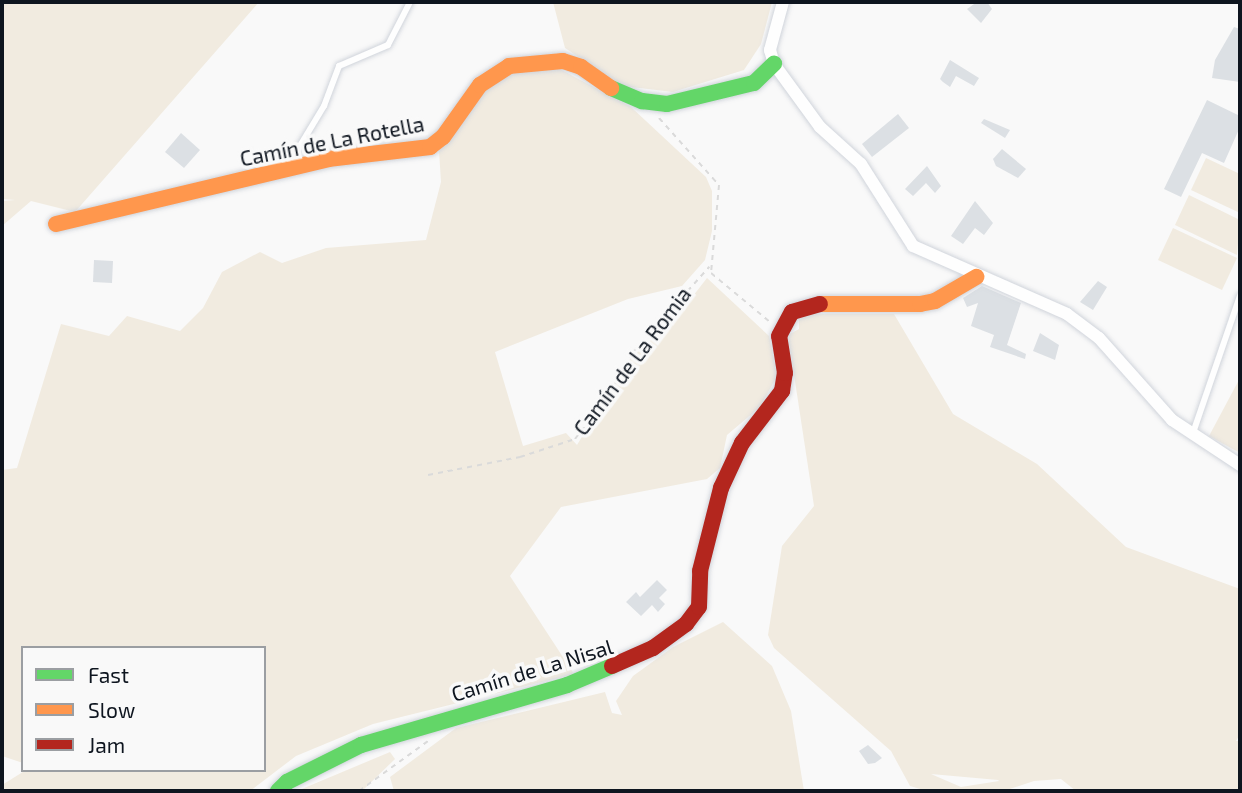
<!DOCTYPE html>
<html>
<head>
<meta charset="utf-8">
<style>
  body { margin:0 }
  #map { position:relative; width:1242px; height:793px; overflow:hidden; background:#f9f9f9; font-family:"Exo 2",sans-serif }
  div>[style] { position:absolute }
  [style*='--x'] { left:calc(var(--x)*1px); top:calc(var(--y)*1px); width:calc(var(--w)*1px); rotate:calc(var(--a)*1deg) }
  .green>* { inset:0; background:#f1ebe0 }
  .building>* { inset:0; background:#dce0e4 }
  .path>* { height:2px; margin-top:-1px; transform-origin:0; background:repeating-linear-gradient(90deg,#dadada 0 5px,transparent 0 10px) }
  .roads { filter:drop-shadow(0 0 2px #d0d4db) drop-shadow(0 0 2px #d0d4db) }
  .lane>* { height:6px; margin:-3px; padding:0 3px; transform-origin:3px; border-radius:3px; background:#fefefe }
  .street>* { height:12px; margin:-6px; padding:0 6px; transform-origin:6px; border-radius:6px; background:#fefefe }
  .fast>* { height:16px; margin:-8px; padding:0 8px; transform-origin:8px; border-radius:8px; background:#63d668 }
  .slow>* { height:16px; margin:-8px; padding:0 8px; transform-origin:8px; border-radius:8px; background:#ff974d }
  .jam>* { height:16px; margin:-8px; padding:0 8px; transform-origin:8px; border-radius:8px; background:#b3261e }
  span { translate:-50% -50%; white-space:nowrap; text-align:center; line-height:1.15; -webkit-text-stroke:7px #f9f9f9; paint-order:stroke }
  .street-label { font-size:21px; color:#0e151f }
  .frame { position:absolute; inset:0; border:4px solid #0e151f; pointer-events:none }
  .legend { position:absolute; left:21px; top:646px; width:245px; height:126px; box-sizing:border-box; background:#f9f9f9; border:2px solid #9b9ea2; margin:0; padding:9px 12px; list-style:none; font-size:21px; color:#0e151f }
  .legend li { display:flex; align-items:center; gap:14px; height:35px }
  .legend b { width:35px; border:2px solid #9b9ea2 }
</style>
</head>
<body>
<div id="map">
  <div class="green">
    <div style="clip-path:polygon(2px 2px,259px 2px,75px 212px,31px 201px,2px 226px,2px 201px,15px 200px,2px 199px)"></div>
    <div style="clip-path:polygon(553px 2px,772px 2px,761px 44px,744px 70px,673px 92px,623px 86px,565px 48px)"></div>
    <div style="clip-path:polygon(556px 67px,631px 107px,706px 177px,712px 191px,712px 231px,705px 260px,682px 286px,628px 299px,495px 352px,523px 446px,566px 433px,577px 445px,626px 363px,679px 314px,707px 278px,769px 336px,777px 376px,760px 407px,727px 435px,720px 468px,707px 479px,561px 507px,510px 576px,574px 674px,373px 724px,296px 756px,250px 791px,2px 791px,2px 785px,26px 770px,264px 770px,264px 648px,23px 648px,23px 763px,2px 756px,2px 470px,17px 468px,61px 324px,109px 336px,127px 316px,180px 331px,203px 308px,222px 272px,260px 252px,282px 263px,326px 248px,426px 240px,441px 182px,439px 151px,480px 95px,502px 76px)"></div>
    <div style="clip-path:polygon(1206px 158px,1240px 174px,1240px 213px,1191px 190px)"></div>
    <div style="clip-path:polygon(1189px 195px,1240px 220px,1237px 255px,1175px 225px)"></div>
    <div style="clip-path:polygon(1173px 228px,1237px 258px,1222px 290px,1158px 260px)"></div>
    <div style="clip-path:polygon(evenodd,811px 314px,894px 314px,953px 414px,1037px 464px,1126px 547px,1240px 589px,1240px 734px,1236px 741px,1240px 741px,1240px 791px,1076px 791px,1061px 779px,1034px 781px,1004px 791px,927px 791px,910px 786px,891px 751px,774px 648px,768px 635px,782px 546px,814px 506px,788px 335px,799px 329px,799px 317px,811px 314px,931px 774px,998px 780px,999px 781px,961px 787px,931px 774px)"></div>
    <div style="clip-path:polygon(1240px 378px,1240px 453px,1209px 436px)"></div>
    <div style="clip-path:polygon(723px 622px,772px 666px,791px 711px,804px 791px,394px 791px,390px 777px,456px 728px,605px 692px,612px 713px,622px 715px,616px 701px,633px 676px,673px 647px)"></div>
    <div style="clip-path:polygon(390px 752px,395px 759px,362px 791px,297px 791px)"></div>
  </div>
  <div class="building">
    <div style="clip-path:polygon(977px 2px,987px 2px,992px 9px,981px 23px,967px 9px)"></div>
    <div style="clip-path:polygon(1234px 27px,1240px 29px,1240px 82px,1212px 78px,1215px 60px)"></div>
    <div style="clip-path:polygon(950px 60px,979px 78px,974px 86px,956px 76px,950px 87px,943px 82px,940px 79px)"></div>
    <div style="clip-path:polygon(1207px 100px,1240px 116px,1240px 127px,1224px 163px,1202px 153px,1181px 197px,1164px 189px)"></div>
    <div style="clip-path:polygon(898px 114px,909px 128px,872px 157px,862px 144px)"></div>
    <div style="clip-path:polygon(984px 119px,1010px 130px,1005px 138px,981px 123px)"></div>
    <div style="clip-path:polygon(181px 133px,200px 150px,184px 168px,165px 152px)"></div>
    <div style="clip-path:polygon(1002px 149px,1026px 169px,1018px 178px,996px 166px,993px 159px)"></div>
    <div style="clip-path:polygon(927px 166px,941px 186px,935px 193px,926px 183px,913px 196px,905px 189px)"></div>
    <div style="clip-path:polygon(975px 201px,993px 223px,984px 235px,975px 228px,963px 244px,951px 236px)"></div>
    <div style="clip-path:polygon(94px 260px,113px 261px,112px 283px,93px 282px)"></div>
    <div style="clip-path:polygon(1098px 281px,1107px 287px,1093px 310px,1080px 302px)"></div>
    <div style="clip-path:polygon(982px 286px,1021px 303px,1007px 345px,1026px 354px,1025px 359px,990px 347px,994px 335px,971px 326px,978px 303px,967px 307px,963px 298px)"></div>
    <div style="clip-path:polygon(1040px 333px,1059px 345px,1055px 360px,1033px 351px)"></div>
    <div style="clip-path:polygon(657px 580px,667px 590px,659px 598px,665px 604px,658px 612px,652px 605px,641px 616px,626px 602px,636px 592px,640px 597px)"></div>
    <div style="clip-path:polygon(868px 745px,882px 758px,875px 763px,868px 764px,859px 751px)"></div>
  </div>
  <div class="path">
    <div style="--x:659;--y:118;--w:90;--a:48.2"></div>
    <div style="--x:719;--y:185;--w:88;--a:95.2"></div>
    <div style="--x:711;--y:273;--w:77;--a:39.7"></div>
    <div style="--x:428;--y:475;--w:94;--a:-11.1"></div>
    <div style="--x:520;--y:457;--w:58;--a:-18.1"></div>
    <div style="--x:575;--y:439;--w:58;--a:-52.7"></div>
    <div style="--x:610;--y:393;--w:48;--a:-60.3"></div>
    <div style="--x:634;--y:351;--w:113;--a:-48.2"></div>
    <div style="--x:359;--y:791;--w:85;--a:-35.9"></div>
  </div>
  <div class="roads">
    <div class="lane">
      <div style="--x:289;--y:164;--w:68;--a:-58.9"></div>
      <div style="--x:324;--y:106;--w:43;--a:-69.4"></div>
      <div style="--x:339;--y:66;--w:53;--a:-23.2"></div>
      <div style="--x:388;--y:45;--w:48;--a:-62.9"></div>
      <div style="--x:1193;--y:433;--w:145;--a:-71.1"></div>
    </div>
    <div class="street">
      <div style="--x:783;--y:2;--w:50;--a:105.2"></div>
      <div style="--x:770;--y:50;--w:15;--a:74"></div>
      <div style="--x:774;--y:64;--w:78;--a:53.9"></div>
      <div style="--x:820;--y:127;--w:55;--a:42.1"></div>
      <div style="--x:861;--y:164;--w:97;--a:57.6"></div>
      <div style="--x:913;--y:246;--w:168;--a:23.8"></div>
      <div style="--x:1067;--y:314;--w:40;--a:37"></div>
      <div style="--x:1099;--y:338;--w:110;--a:48.3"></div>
      <div style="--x:1172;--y:420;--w:82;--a:33.5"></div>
    </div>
    <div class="fast">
      <div style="--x:611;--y:88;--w:34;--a:23"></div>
      <div style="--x:642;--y:101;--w:25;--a:7"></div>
      <div style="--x:667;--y:104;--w:89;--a:-13.6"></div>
      <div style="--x:754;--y:83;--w:28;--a:-44"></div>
      <div style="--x:278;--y:791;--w:13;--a:-45"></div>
      <div style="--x:287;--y:782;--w:83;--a:-26.6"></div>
      <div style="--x:361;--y:745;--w:215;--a:-16.2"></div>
      <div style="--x:567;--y:685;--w:49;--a:-22.9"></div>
    </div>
    <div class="slow">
      <div style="--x:56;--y:224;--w:280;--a:-13.4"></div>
      <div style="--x:328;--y:159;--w:103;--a:-6.7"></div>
      <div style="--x:430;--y:147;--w:16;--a:-38"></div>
      <div style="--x:443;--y:137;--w:64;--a:-54.6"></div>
      <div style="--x:480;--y:85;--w:35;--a:-33"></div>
      <div style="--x:509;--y:66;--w:54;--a:-5.3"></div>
      <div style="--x:563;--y:61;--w:19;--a:18"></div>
      <div style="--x:581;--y:67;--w:37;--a:35"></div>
      <div style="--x:820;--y:304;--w:100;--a:0"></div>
      <div style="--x:920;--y:304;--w:15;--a:-11"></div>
      <div style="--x:935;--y:301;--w:48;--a:-30.3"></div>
    </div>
    <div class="jam">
      <div style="--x:612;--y:666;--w:45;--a:-23.7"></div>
      <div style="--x:653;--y:648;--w:41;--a:-36"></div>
      <div style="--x:686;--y:624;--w:21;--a:-53"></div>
      <div style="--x:699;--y:607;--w:36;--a:-88"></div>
      <div style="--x:700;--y:571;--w:86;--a:-75.8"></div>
      <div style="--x:721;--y:488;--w:50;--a:-65"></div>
      <div style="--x:742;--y:443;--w:66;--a:-52.4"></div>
      <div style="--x:782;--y:391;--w:18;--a:-81"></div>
      <div style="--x:785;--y:373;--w:37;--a:-99"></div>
      <div style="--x:779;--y:336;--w:27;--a:-62"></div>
      <div style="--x:792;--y:312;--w:29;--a:-16"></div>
    </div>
  </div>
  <div class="street-label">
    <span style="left:332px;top:141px;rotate:-11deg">Camín de La Rotella</span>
    <span style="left:632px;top:361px;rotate:-53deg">Camín de La Romia</span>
    <span style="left:532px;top:670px;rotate:-17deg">Camín de La Nisal</span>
  </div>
  <div class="frame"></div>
  <ul class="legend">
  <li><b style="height:9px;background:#63d668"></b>Fast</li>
  <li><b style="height:9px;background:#ff974d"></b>Slow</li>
  <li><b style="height:9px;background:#b3261e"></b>Jam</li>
  </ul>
</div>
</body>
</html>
